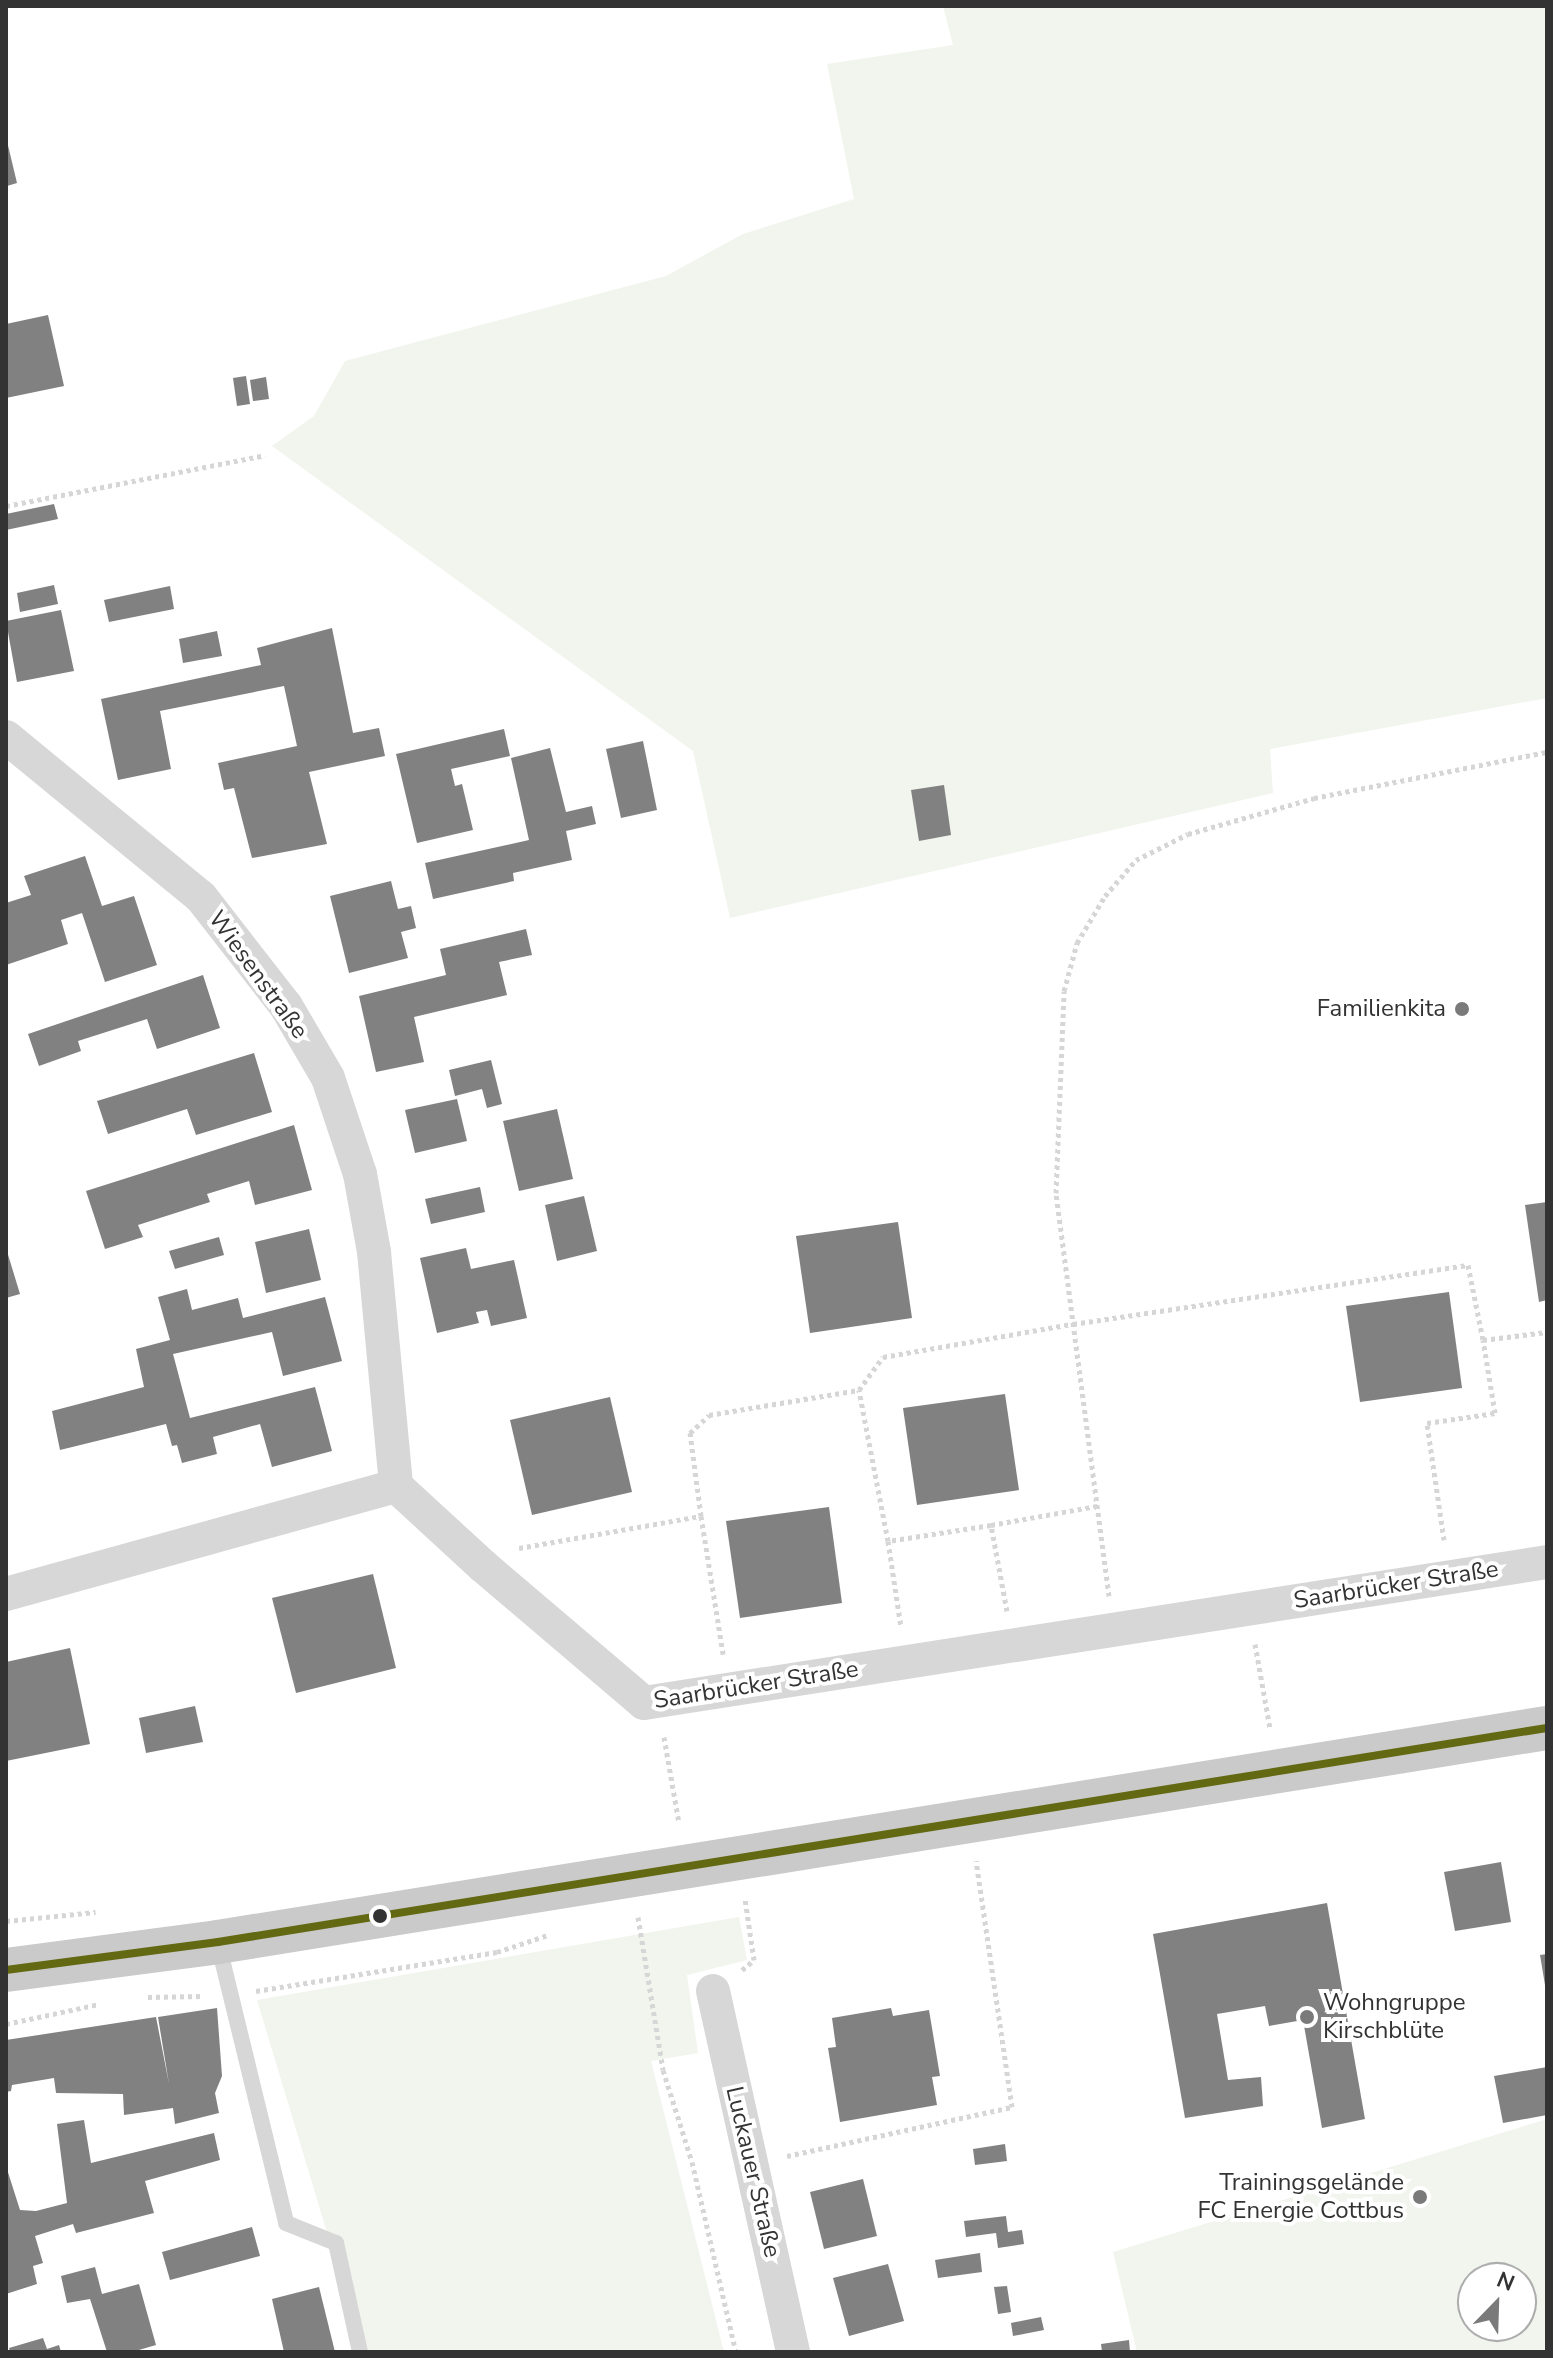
<!DOCTYPE html>
<html>
<head>
<meta charset="utf-8">
<style>
  body { margin:0 }
  #map { position:relative; width:1553px; height:2358px; overflow:hidden; background:#fff; font-family:"Nunito Sans",sans-serif }
  div>[style] { position:absolute }
  [style*='--x'] { left:calc(var(--x)*1px); top:calc(var(--y)*1px); width:calc(var(--w)*1px); rotate:calc(var(--a)*1deg) }
  .green>* { inset:0; background:#f1f5ed }
  .building>* { inset:0; background:#818181 }
  .path>* { height:5px; margin-top:-2.5px; transform-origin:0; background:repeating-linear-gradient(90deg,#d6d6d6 0 4px,transparent 0 8px) }
  .service>* { height:16px; margin:-8px; padding:0 8px; transform-origin:8px; border-radius:8px; background:#d7d7d7 }
  .minor>* { height:34px; margin:-17px; padding:0 17px; transform-origin:17px; border-radius:17px; background:#d7d7d7 }
  .primary>* { height:44px; margin:-22px; padding:0 22px; transform-origin:22px; border-radius:22px; background:#cacaca }
  .bus-1>* { height:8px; margin:-4px; padding:0 4px; transform-origin:4px; border-radius:4px; background:#636913 }
  .dots>* { width:22px; height:22px; translate:-50% -50%; box-sizing:border-box; border:4px solid #fff; border-radius:50% }
  span { translate:-50% -50%; white-space:nowrap; text-align:center; line-height:1.15; -webkit-text-stroke:8px #fff; paint-order:stroke }
  .street-label { font-size:24px; color:#333 }
  .poi-label { font-size:24px; color:#333 }
  .right { translate:-100% -50%; text-align:right }
  .left { translate:0 -50%; text-align:left }
  .frame { position:absolute; inset:0; border:8px solid #333; pointer-events:none }
  .north { position:absolute; left:1457px; top:2262px; width:80px; height:80px; box-sizing:border-box; background:#fff; border:2px solid #adadad; border-radius:50%; rotate:23deg; font-size:22px; font-weight:700; line-height:32px; text-align:center; color:#333 }
  .north::after { content:''; display:block; margin:auto; width:28px; height:36px; background:#7a7a7a; clip-path:polygon(50% 0,100% 100%,50% 72%,0 100%) }
</style>
</head>
<body>
<div id="map">
  <div class="green">
    <div style="clip-path:polygon(943px 6px,1547px 6px,1547px 698px,1270px 749px,1273px 793px,730px 918px,693px 751px,272px 446px,314px 416px,345px 361px,666px 276px,743px 234px,854px 199px,827px 64px,953px 45px)"></div>
    <div style="clip-path:polygon(739px 1917px,747px 1960px,687px 1975px,698px 2053px,651px 2061px,724px 2352px,363px 2352px,257px 2000px)"></div>
    <div style="clip-path:polygon(evenodd,1547px 2119px,1547px 2352px,1137px 2352px,1113px 2252px,1547px 2119px,1473px 2278px,1521px 2278px,1521px 2326px,1473px 2326px,1473px 2278px)"></div>
  </div>
  <div class="building">
    <div style="clip-path:polygon(6px 137px,17px 183px,7px 186px,6px 182px)"></div>
    <div style="clip-path:polygon(48px 315px,64px 386px,6px 398px,6px 324px)"></div>
    <div style="clip-path:polygon(246px 376px,250px 404px,237px 406px,233px 378px)"></div>
    <div style="clip-path:polygon(266px 377px,269px 399px,253px 401px,250px 380px)"></div>
    <div style="clip-path:polygon(54px 504px,58px 519px,6px 530px,6px 514px)"></div>
    <div style="clip-path:polygon(54px 585px,58px 604px,20px 612px,17px 593px)"></div>
    <div style="clip-path:polygon(170px 586px,174px 609px,109px 622px,104px 600px)"></div>
    <div style="clip-path:polygon(61px 610px,74px 671px,17px 682px,6px 621px)"></div>
    <div style="clip-path:polygon(332px 628px,353px 733px,379px 728px,385px 756px,309px 772px,327px 844px,252px 858px,234px 788px,224px 790px,218px 763px,297px 746px,284px 686px,160px 711px,171px 769px,118px 780px,101px 699px,261px 665px,257px 648px)"></div>
    <div style="clip-path:polygon(217px 631px,222px 656px,183px 663px,179px 639px)"></div>
    <div style="clip-path:polygon(504px 729px,510px 756px,451px 769px,455px 786px,462px 784px,473px 830px,417px 843px,396px 754px)"></div>
    <div style="clip-path:polygon(643px 741px,657px 810px,621px 818px,606px 749px)"></div>
    <div style="clip-path:polygon(550px 748px,566px 812px,592px 806px,596px 824px,566px 831px,572px 860px,513px 873px,514px 881px,433px 899px,425px 863px,529px 840px,511px 758px)"></div>
    <div style="clip-path:polygon(944px 785px,951px 835px,919px 841px,911px 790px)"></div>
    <div style="clip-path:polygon(85px 856px,102px 906px,134px 896px,157px 965px,105px 982px,82px 913px,61px 920px,68px 944px,6px 965px,6px 903px,31px 895px,24px 876px)"></div>
    <div style="clip-path:polygon(391px 881px,398px 909px,411px 906px,416px 928px,401px 932px,408px 958px,349px 973px,330px 896px)"></div>
    <div style="clip-path:polygon(526px 929px,532px 955px,499px 962px,507px 995px,414px 1017px,424px 1062px,376px 1072px,359px 996px,446px 975px,440px 949px)"></div>
    <div style="clip-path:polygon(203px 975px,220px 1028px,157px 1049px,147px 1019px,78px 1041px,81px 1051px,39px 1066px,28px 1034px)"></div>
    <div style="clip-path:polygon(254px 1053px,272px 1112px,196px 1135px,187px 1109px,108px 1134px,97px 1101px)"></div>
    <div style="clip-path:polygon(491px 1060px,502px 1104px,487px 1108px,482px 1089px,455px 1096px,449px 1070px)"></div>
    <div style="clip-path:polygon(457px 1099px,467px 1141px,415px 1153px,405px 1110px)"></div>
    <div style="clip-path:polygon(557px 1109px,573px 1179px,519px 1191px,503px 1121px)"></div>
    <div style="clip-path:polygon(294px 1125px,312px 1190px,255px 1205px,249px 1181px,207px 1194px,210px 1202px,138px 1225px,143px 1237px,105px 1249px,86px 1191px)"></div>
    <div style="clip-path:polygon(480px 1187px,485px 1212px,431px 1224px,425px 1199px)"></div>
    <div style="clip-path:polygon(584px 1196px,597px 1251px,557px 1261px,545px 1205px)"></div>
    <div style="clip-path:polygon(1547px 1202px,1547px 1300px,1539px 1302px,1525px 1205px)"></div>
    <div style="clip-path:polygon(898px 1222px,912px 1318px,810px 1333px,796px 1236px)"></div>
    <div style="clip-path:polygon(309px 1229px,321px 1280px,266px 1293px,255px 1242px)"></div>
    <div style="clip-path:polygon(219px 1237px,224px 1255px,175px 1269px,169px 1251px)"></div>
    <div style="clip-path:polygon(6px 1248px,20px 1294px,6px 1298px)"></div>
    <div style="clip-path:polygon(466px 1248px,471px 1269px,514px 1260px,527px 1318px,491px 1326px,487px 1310px,476px 1312px,479px 1323px,437px 1333px,420px 1258px)"></div>
    <div style="clip-path:polygon(187px 1289px,192px 1310px,238px 1298px,243px 1318px,325px 1297px,342px 1361px,283px 1376px,272px 1332px,173px 1354px,190px 1418px,315px 1387px,332px 1451px,272px 1467px,260px 1424px,213px 1437px,217px 1454px,182px 1463px,177px 1445px,172px 1446px,166px 1424px,60px 1450px,52px 1411px,144px 1387px,136px 1349px,170px 1340px,158px 1297px)"></div>
    <div style="clip-path:polygon(1449px 1292px,1462px 1388px,1360px 1402px,1346px 1306px)"></div>
    <div style="clip-path:polygon(1005px 1394px,1019px 1490px,917px 1505px,903px 1408px)"></div>
    <div style="clip-path:polygon(610px 1397px,632px 1492px,532px 1515px,510px 1420px)"></div>
    <div style="clip-path:polygon(829px 1507px,842px 1603px,740px 1618px,726px 1521px)"></div>
    <div style="clip-path:polygon(373px 1574px,396px 1668px,296px 1693px,272px 1598px)"></div>
    <div style="clip-path:polygon(70px 1648px,90px 1744px,6px 1761px,6px 1662px)"></div>
    <div style="clip-path:polygon(195px 1706px,203px 1742px,146px 1753px,139px 1718px)"></div>
    <div style="clip-path:polygon(1501px 1862px,1511px 1922px,1455px 1931px,1444px 1872px)"></div>
    <div style="clip-path:polygon(1327px 1903px,1365px 2119px,1322px 2128px,1303px 2020px,1269px 2026px,1265px 2006px,1217px 2014px,1228px 2080px,1261px 2077px,1263px 2106px,1185px 2118px,1153px 1934px)"></div>
    <div style="clip-path:polygon(1547px 1954px,1547px 1984px,1545px 1985px,1540px 1955px)"></div>
    <div style="clip-path:polygon(217px 2008px,222px 2076px,215px 2093px,219px 2113px,175px 2124px,173px 2108px,124px 2115px,123px 2094px,56px 2093px,54px 2078px,12px 2085px,11px 2091px,6px 2092px,6px 2040px,156px 2017px,169px 2084px,158px 2017px)"></div>
    <div style="clip-path:polygon(891px 2008px,893px 2016px,929px 2010px,940px 2076px,932px 2077px,937px 2105px,840px 2122px,828px 2048px,836px 2047px,832px 2018px)"></div>
    <div style="clip-path:polygon(1547px 2067px,1547px 2115px,1503px 2123px,1494px 2076px)"></div>
    <div style="clip-path:polygon(84px 2120px,91px 2163px,214px 2133px,220px 2160px,145px 2181px,154px 2213px,76px 2233px,73px 2224px,35px 2236px,43px 2263px,33px 2266px,37px 2284px,6px 2294px,6px 2166px,20px 2210px,36px 2211px,67px 2203px,57px 2124px)"></div>
    <div style="clip-path:polygon(1005px 2144px,1007px 2161px,975px 2165px,973px 2149px)"></div>
    <div style="clip-path:polygon(863px 2179px,877px 2236px,824px 2249px,810px 2192px)"></div>
    <div style="clip-path:polygon(1006px 2216px,1008px 2232px,1022px 2230px,1024px 2244px,998px 2248px,996px 2233px,966px 2237px,964px 2221px)"></div>
    <div style="clip-path:polygon(252px 2227px,260px 2256px,170px 2280px,162px 2252px)"></div>
    <div style="clip-path:polygon(980px 2253px,982px 2272px,938px 2278px,935px 2260px)"></div>
    <div style="clip-path:polygon(888px 2264px,904px 2321px,849px 2336px,833px 2278px)"></div>
    <div style="clip-path:polygon(95px 2267px,102px 2294px,139px 2284px,156px 2345px,132px 2352px,107px 2352px,90px 2299px,67px 2303px,61px 2276px)"></div>
    <div style="clip-path:polygon(1007px 2286px,1011px 2312px,998px 2314px,994px 2287px)"></div>
    <div style="clip-path:polygon(319px 2287px,335px 2352px,284px 2352px,272px 2299px)"></div>
    <div style="clip-path:polygon(1041px 2317px,1044px 2330px,1013px 2336px,1011px 2323px)"></div>
    <div style="clip-path:polygon(43px 2338px,47px 2349px,59px 2345px,61px 2352px,10px 2352px,9px 2348px)"></div>
    <div style="clip-path:polygon(1129px 2340px,1130px 2352px,1102px 2352px,1101px 2344px)"></div>
  </div>
  <div class="path">
    <div style="--x:6;--y:506;--w:264;--a:-11.1"></div>
    <div style="--x:701;--y:1516;--w:140;--a:80.9"></div>
    <div style="--x:991;--y:1525;--w:108;--a:-10.2"></div>
    <div style="--x:1444;--y:1540;--w:118;--a:-98.3"></div>
    <div style="--x:1427;--y:1423;--w:69;--a:-8.4"></div>
    <div style="--x:1495;--y:1413;--w:74;--a:-99.3"></div>
    <div style="--x:888;--y:1541;--w:87;--a:81.4"></div>
    <div style="--x:519;--y:1548;--w:185;--a:-10"></div>
    <div style="--x:701;--y:1516;--w:84;--a:-97.5"></div>
    <div style="--x:690;--y:1433;--w:26;--a:-43"></div>
    <div style="--x:709;--y:1415;--w:152;--a:-9.5"></div>
    <div style="--x:1109;--y:1596;--w:406;--a:-97.5"></div>
    <div style="--x:1056;--y:1193;--w:202;--a:-87.7"></div>
    <div style="--x:1064;--y:991;--w:50;--a:-74.8"></div>
    <div style="--x:1077;--y:943;--w:55;--a:-59.2"></div>
    <div style="--x:1105;--y:896;--w:48;--a:-49.3"></div>
    <div style="--x:1136;--y:860;--w:58;--a:-26.6"></div>
    <div style="--x:1188;--y:834;--w:131;--a:-15.9"></div>
    <div style="--x:1314;--y:798;--w:237;--a:-11.2"></div>
    <div style="--x:1007;--y:1611;--w:87;--a:-100.5"></div>
    <div style="--x:991;--y:1525;--w:104;--a:171.2"></div>
    <div style="--x:888;--y:1541;--w:154;--a:-100.9"></div>
    <div style="--x:859;--y:1390;--w:41;--a:-54"></div>
    <div style="--x:883;--y:1357;--w:193;--a:-9.9"></div>
    <div style="--x:1073;--y:1324;--w:399;--a:-8.5"></div>
    <div style="--x:1468;--y:1265;--w:76;--a:78.7"></div>
    <div style="--x:1483;--y:1340;--w:64;--a:-7.1"></div>
    <div style="--x:1255;--y:1644;--w:85;--a:79.9"></div>
    <div style="--x:664;--y:1737;--w:87;--a:80.1"></div>
    <div style="--x:638;--y:1917;--w:155;--a:80.7"></div>
    <div style="--x:663;--y:2070;--w:96;--a:72.5"></div>
    <div style="--x:692;--y:2162;--w:195;--a:77"></div>
    <div style="--x:6;--y:1921;--w:90;--a:-5.7"></div>
    <div style="--x:742;--y:1970;--w:16;--a:-40"></div>
    <div style="--x:754;--y:1960;--w:62;--a:-98.4"></div>
    <div style="--x:256;--y:1991;--w:244;--a:-9.2"></div>
    <div style="--x:497;--y:1952;--w:54;--a:-18.4"></div>
    <div style="--x:148;--y:1997;--w:54;--a:-1.1"></div>
    <div style="--x:6;--y:2024;--w:95;--a:-12.1"></div>
    <div style="--x:787;--y:2156;--w:230;--a:-12.3"></div>
    <div style="--x:1012;--y:2107;--w:249;--a:-98.3"></div>
  </div>
  <div class="service">
    <div style="--x:218;--y:1943;--w:288;--a:76.3"></div>
    <div style="--x:286;--y:2223;--w:54;--a:21.8"></div>
    <div style="--x:336;--y:2243;--w:112;--a:77.6"></div>
  </div>
  <div class="minor">
    <div style="--x:6;--y:737;--w:252;--a:39.4"></div>
    <div style="--x:201;--y:897;--w:138;--a:52.1"></div>
    <div style="--x:286;--y:1006;--w:83;--a:59.7"></div>
    <div style="--x:328;--y:1078;--w:101;--a:71.6"></div>
    <div style="--x:360;--y:1174;--w:79;--a:79.8"></div>
    <div style="--x:374;--y:1252;--w:235;--a:84.6"></div>
    <div style="--x:6;--y:1594;--w:405;--a:-15.5"></div>
    <div style="--x:396;--y:1486;--w:118;--a:42.6"></div>
    <div style="--x:483;--y:1566;--w:211;--a:40.4"></div>
    <div style="--x:644;--y:1703;--w:914;--a:-8.87"></div>
    <div style="--x:713;--y:1991;--w:370;--a:77.5"></div>
  </div>
  <div class="primary">
    <div style="--x:6;--y:1970;--w:214;--a:-7.5"></div>
    <div style="--x:218;--y:1942;--w:1346;--a:-9.15"></div>
  </div>
  <div class="bus-1">
    <div style="--x:6;--y:1970;--w:214;--a:-7.5"></div>
    <div style="--x:218;--y:1942;--w:1346;--a:-9.15"></div>
  </div>
  <div class="dots">
    <div style="left:1462px;top:1009px;background:#7a7a7a"></div>
    <div style="left:380px;top:1916px;background:#333"></div>
    <div style="left:1307px;top:2017px;background:#7a7a7a"></div>
    <div style="left:1420px;top:2197px;background:#7a7a7a"></div>
  </div>
  <div class="street-label">
    <span style="left:258px;top:975px;rotate:54deg">Wiesenstraße</span>
    <span style="left:1396px;top:1585px;rotate:-9deg">Saarbrücker Straße</span>
    <span style="left:756px;top:1685px;rotate:-9deg">Saarbrücker Straße</span>
    <span style="left:753px;top:2172px;rotate:77deg">Luckauer Straße</span>
  </div>
  <div class="poi-label">
    <span class="right" style="left:1446px;top:1009px">Familienkita</span>
    <span class="left" style="left:1323px;top:2017px">Wohngruppe<br>Kirschblüte</span>
    <span class="right" style="left:1404px;top:2197px">Trainingsgelände<br>FC Energie Cottbus</span>
  </div>
  <div class="frame"></div>
  <div class="north">N</div>
</div>
</body>
</html>
